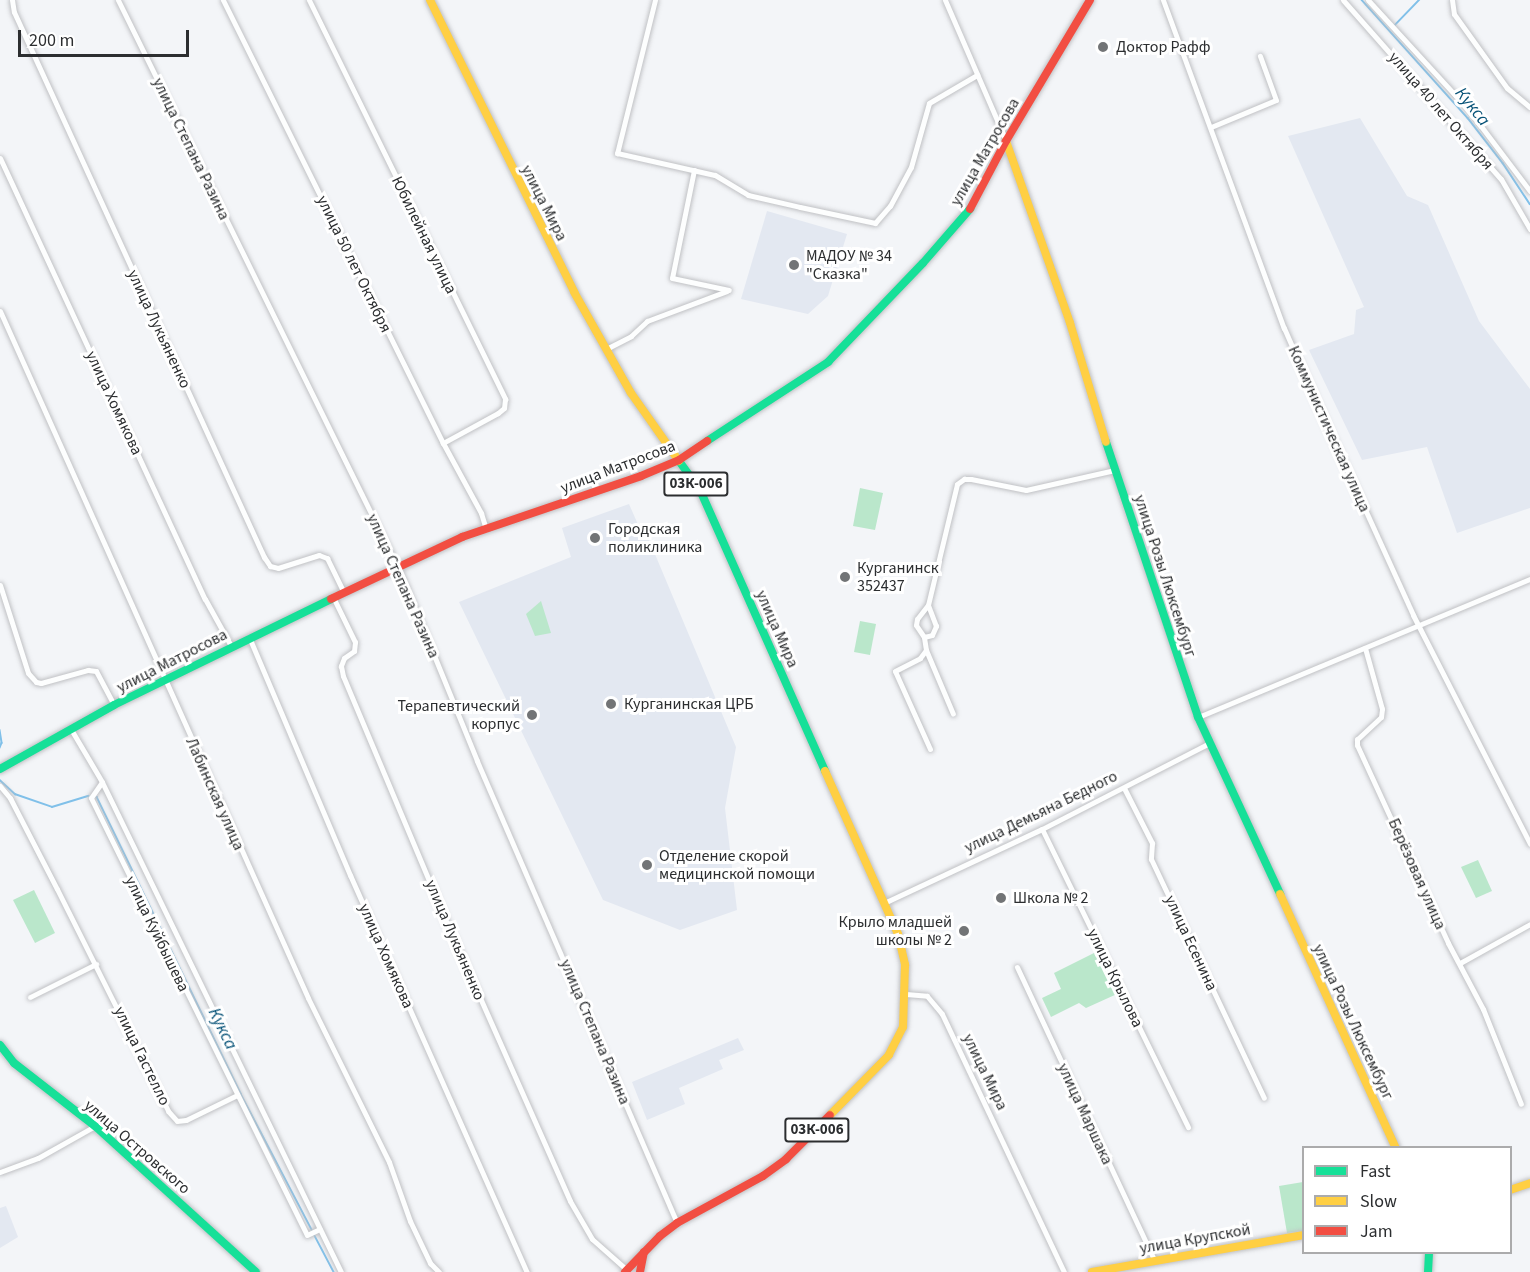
<!DOCTYPE html>
<html>
<head>
<meta charset="utf-8">
<style>
  body { margin:0 }
  #map { position:relative; width:1530px; height:1272px; overflow:hidden; background:#f3f5f8; font-family:"Source Sans 3",sans-serif }
  div>[style] { position:absolute }
  [style*='--x'] { left:calc(var(--x)*1px); top:calc(var(--y)*1px); width:calc(var(--w)*1px); rotate:calc(var(--a)*1deg) }
  .built>* { inset:0; background:#e3e8f1 }
  .green>* { inset:0; background:#bae7cb }
  .stream>* { height:1.5px; margin:-0.75px; padding:0 0.75px; transform-origin:0.75px; border-radius:0.75px; background:#80c0e9 }
  .roads { filter:drop-shadow(0 0 2px #c0c1c4) drop-shadow(0 0 2px #c0c1c4) }
  .street>* { height:5px; margin:-2.5px; padding:0 2.5px; transform-origin:2.5px; border-radius:2.5px; background:#fdfefe }
  .fast>* { height:8px; margin:-4px; padding:0 4px; transform-origin:4px; border-radius:4px; background:#16e098 }
  .slow>* { height:8px; margin:-4px; padding:0 4px; transform-origin:4px; border-radius:4px; background:#ffcf43 }
  .jam>* { height:8px; margin:-4px; padding:0 4px; transform-origin:4px; border-radius:4px; background:#f24e42 }
  .dots>* { width:16px; height:16px; translate:-50% -50%; box-sizing:border-box; border:3px solid #fff; border-radius:50% }
  span { translate:-50% -50%; white-space:nowrap; text-align:center; line-height:1.15; -webkit-text-stroke:6px #fff; paint-order:stroke }
  .shield-label span { padding:2px 4px; background:#fff; border:2px solid; border-radius:4px; -webkit-text-stroke-width:0 }
  .shield-label { font-size:15px; color:#2c2e30; font-weight:700 }
  .poi-label { font-size:16px; color:#2c2e30 }
  .left { translate:0 -50%; text-align:left }
  .right { translate:-100% -50%; text-align:right }
  .street-label { font-size:16px; color:#2c2e30 }
  .water-label { font-size:18px; color:#085378; font-style:italic }
  .legend { position:absolute; left:1302px; top:1146px; width:210px; height:108px; box-sizing:border-box; background:#fff; border:2px solid #ababac; margin:0; padding:8px 10px; list-style:none; font-size:18px; color:#2c2e30 }
  .legend li { display:flex; align-items:center; gap:12px; height:30px }
  .legend b { width:30px; border:2px solid #ababac }
  .scale { position:absolute; left:18px; top:30px; width:171px; height:27px; box-sizing:border-box; border:3px solid #2c2e30; border-top:0; padding-left:8px; font-size:18px; line-height:21px; white-space:nowrap; color:#2c2e30; -webkit-text-stroke:4px #fff; paint-order:stroke }
</style>
</head>
<body>
<div id="map">
  <div class="built">
    <div style="clip-path:polygon(1360px 118px,1407px 196px,1428px 205px,1479px 321px,1530px 389px,1530px 508px,1457px 533px,1427px 447px,1362px 460px,1309px 350px,1354px 334px,1356px 310px,1364px 307px,1288px 136px)"></div>
    <div style="clip-path:polygon(767px 211px,847px 234px,828px 296px,808px 314px,741px 299px)"></div>
    <div style="clip-path:polygon(629px 504px,640px 529px,644px 528px,736px 747px,725px 808px,737px 910px,680px 930px,603px 900px,459px 602px,571px 557px,562px 528px)"></div>
    <div style="clip-path:polygon(738px 1038px,744px 1050px,719px 1060px,723px 1069px,679px 1088px,685px 1104px,647px 1120px,632px 1082px)"></div>
    <div style="clip-path:polygon(6px 1206px,18px 1237px,0 1248px,0 1208px)"></div>
  </div>
  <div class="green">
    <div style="clip-path:polygon(860px 488px,883px 493px,875px 530px,853px 526px)"></div>
    <div style="clip-path:polygon(541px 601px,551px 633px,535px 636px,526px 614px)"></div>
    <div style="clip-path:polygon(860px 621px,876px 624px,870px 655px,854px 652px)"></div>
    <div style="clip-path:polygon(1478px 860px,1492px 891px,1476px 898px,1461px 867px)"></div>
    <div style="clip-path:polygon(34px 890px,55px 933px,35px 943px,13px 900px)"></div>
    <div style="clip-path:polygon(1096px 952px,1117px 994px,1086px 1008px,1079px 1003px,1051px 1017px,1042px 998px,1061px 989px,1054px 973px)"></div>
    <div style="clip-path:polygon(1303px 1182px,1303px 1231px,1287px 1233px,1279px 1186px)"></div>
  </div>
  <div class="stream">
    <div style="--x:1362;--y:0;--w:159;--a:48.1"></div>
    <div style="--x:1468;--y:118;--w:57;--a:52.1"></div>
    <div style="--x:1503;--y:163;--w:49;--a:56.6"></div>
    <div style="--x:1395;--y:25;--w:35;--a:-46"></div>
    <div style="--x:0;--y:730;--w:13;--a:81"></div>
    <div style="--x:2;--y:743;--w:5;--a:112"></div>
    <div style="--x:0;--y:780;--w:21;--a:43"></div>
    <div style="--x:15;--y:794;--w:39;--a:19"></div>
    <div style="--x:52;--y:807;--w:38;--a:-17"></div>
    <div style="--x:94;--y:796;--w:3;--a:18"></div>
    <div style="--x:97;--y:797;--w:330;--a:64.1"></div>
    <div style="--x:241;--y:1094;--w:153;--a:62.4"></div>
    <div style="--x:314;--y:1234;--w:43;--a:62.2"></div>
  </div>
  <div class="roads">
    <div class="street">
      <div style="--x:12;--y:0;--w:12;--a:81"></div>
      <div style="--x:14;--y:12;--w:600;--a:65.36"></div>
      <div style="--x:264;--y:557;--w:11;--a:56"></div>
      <div style="--x:270;--y:566;--w:8;--a:14"></div>
      <div style="--x:278;--y:568;--w:43;--a:-17.6"></div>
      <div style="--x:319;--y:555;--w:9;--a:21"></div>
      <div style="--x:327;--y:558;--w:39;--a:64"></div>
      <div style="--x:118;--y:0;--w:638;--a:63.76"></div>
      <div style="--x:400;--y:572;--w:204;--a:67.8"></div>
      <div style="--x:477;--y:761;--w:503;--a:66.59"></div>
      <div style="--x:223;--y:0;--w:495;--a:63.6"></div>
      <div style="--x:443;--y:443;--w:80;--a:61.5"></div>
      <div style="--x:481;--y:513;--w:17;--a:73"></div>
      <div style="--x:309;--y:0;--w:445;--a:63.8"></div>
      <div style="--x:505;--y:399;--w:9;--a:96"></div>
      <div style="--x:504;--y:408;--w:8;--a:140"></div>
      <div style="--x:498;--y:413;--w:63;--a:151.4"></div>
      <div style="--x:655;--y:0;--w:158;--a:103.9"></div>
      <div style="--x:617;--y:153;--w:100;--a:12.7"></div>
      <div style="--x:715;--y:175;--w:39;--a:31"></div>
      <div style="--x:748;--y:195;--w:53;--a:13"></div>
      <div style="--x:800;--y:207;--w:77;--a:12"></div>
      <div style="--x:875;--y:223;--w:23;--a:-49"></div>
      <div style="--x:890;--y:206;--w:44;--a:-61.7"></div>
      <div style="--x:911;--y:167;--w:66;--a:-74.3"></div>
      <div style="--x:929;--y:103;--w:56;--a:-30.3"></div>
      <div style="--x:945;--y:0;--w:154;--a:66.6"></div>
      <div style="--x:1163;--y:0;--w:350;--a:69.8"></div>
      <div style="--x:1284;--y:328;--w:107;--a:66.3"></div>
      <div style="--x:1327;--y:426;--w:208;--a:65.5"></div>
      <div style="--x:1413;--y:615;--w:257;--a:62.9"></div>
      <div style="--x:1343;--y:0;--w:239;--a:48.6"></div>
      <div style="--x:1501;--y:179;--w:58;--a:59.9"></div>
      <div style="--x:1368;--y:0;--w:148;--a:47.5"></div>
      <div style="--x:1468;--y:109;--w:103;--a:52.9"></div>
      <div style="--x:1452;--y:0;--w:14;--a:82"></div>
      <div style="--x:1454;--y:14;--w:91;--a:54.4"></div>
      <div style="--x:1507;--y:88;--w:30;--a:40"></div>
      <div style="--x:1211;--y:127;--w:70;--a:-22.6"></div>
      <div style="--x:1276;--y:100;--w:47;--a:-110"></div>
      <div style="--x:0;--y:158;--w:486;--a:65.1"></div>
      <div style="--x:205;--y:599;--w:54;--a:61"></div>
      <div style="--x:694;--y:170;--w:110;--a:101.5"></div>
      <div style="--x:672;--y:278;--w:58;--a:11.9"></div>
      <div style="--x:0;--y:311;--w:753;--a:65.85"></div>
      <div style="--x:308;--y:998;--w:183;--a:63.7"></div>
      <div style="--x:389;--y:1162;--w:63;--a:70.4"></div>
      <div style="--x:410;--y:1221;--w:47;--a:64.5"></div>
      <div style="--x:430;--y:1263;--w:13;--a:45"></div>
      <div style="--x:606;--y:349;--w:28;--a:-27"></div>
      <div style="--x:631;--y:336;--w:22;--a:-43"></div>
      <div style="--x:647;--y:321;--w:85;--a:-20.6"></div>
      <div style="--x:0;--y:585;--w:92;--a:72.3"></div>
      <div style="--x:28;--y:673;--w:12;--a:48"></div>
      <div style="--x:36;--y:682;--w:5;--a:11"></div>
      <div style="--x:41;--y:683;--w:49;--a:-15.5"></div>
      <div style="--x:88;--y:670;--w:8;--a:7"></div>
      <div style="--x:96;--y:671;--w:38;--a:62"></div>
      <div style="--x:334;--y:599;--w:48;--a:64"></div>
      <div style="--x:355;--y:642;--w:9;--a:96"></div>
      <div style="--x:354;--y:651;--w:12;--a:145"></div>
      <div style="--x:344;--y:658;--w:9;--a:111"></div>
      <div style="--x:341;--y:666;--w:10;--a:79"></div>
      <div style="--x:343;--y:676;--w:276;--a:67.2"></div>
      <div style="--x:450;--y:930;--w:296;--a:66.1"></div>
      <div style="--x:570;--y:1201;--w:44;--a:59.9"></div>
      <div style="--x:592;--y:1239;--w:47;--a:41.5"></div>
      <div style="--x:249;--y:637;--w:259;--a:67"></div>
      <div style="--x:350;--y:875;--w:435;--a:66"></div>
      <div style="--x:924;--y:637;--w:8;--a:-14"></div>
      <div style="--x:932;--y:635;--w:10;--a:-66"></div>
      <div style="--x:936;--y:626;--w:22;--a:-111"></div>
      <div style="--x:1365;--y:648;--w:63;--a:74.4"></div>
      <div style="--x:1382;--y:709;--w:8;--a:97"></div>
      <div style="--x:1381;--y:717;--w:33;--a:137"></div>
      <div style="--x:1357;--y:739;--w:6;--a:90"></div>
      <div style="--x:1357;--y:745;--w:218;--a:65.3"></div>
      <div style="--x:1448;--y:943;--w:75;--a:62.1"></div>
      <div style="--x:1483;--y:1009;--w:102;--a:68.2"></div>
      <div style="--x:926;--y:650;--w:69;--a:67.1"></div>
      <div style="--x:1198;--y:717;--w:360;--a:-22.6"></div>
      <div style="--x:72;--y:731;--w:59;--a:59.5"></div>
      <div style="--x:102;--y:782;--w:545;--a:64"></div>
      <div style="--x:930;--y:749;--w:85;--a:-114.2"></div>
      <div style="--x:895;--y:671;--w:28;--a:-27"></div>
      <div style="--x:920;--y:658;--w:10;--a:-53"></div>
      <div style="--x:926;--y:650;--w:13;--a:-99"></div>
      <div style="--x:924;--y:637;--w:14;--a:-124"></div>
      <div style="--x:916;--y:625;--w:6;--a:-81"></div>
      <div style="--x:917;--y:619;--w:18;--a:-52"></div>
      <div style="--x:928;--y:605;--w:124;--a:-76.5"></div>
      <div style="--x:957;--y:484;--w:9;--a:-36"></div>
      <div style="--x:964;--y:479;--w:7;--a:0"></div>
      <div style="--x:971;--y:479;--w:56;--a:11.3"></div>
      <div style="--x:1026;--y:490;--w:91;--a:-12.7"></div>
      <div style="--x:102;--y:782;--w:19;--a:125"></div>
      <div style="--x:91;--y:798;--w:487;--a:63.7"></div>
      <div style="--x:307;--y:1235;--w:14;--a:-25"></div>
      <div style="--x:0;--y:786;--w:16;--a:50"></div>
      <div style="--x:10;--y:798;--w:102;--a:62.7"></div>
      <div style="--x:57;--y:889;--w:248;--a:63.4"></div>
      <div style="--x:168;--y:1111;--w:13;--a:48"></div>
      <div style="--x:177;--y:1121;--w:9;--a:-6"></div>
      <div style="--x:186;--y:1120;--w:57;--a:-26.1"></div>
      <div style="--x:1124;--y:788;--w:62;--a:63"></div>
      <div style="--x:1152;--y:843;--w:16;--a:94"></div>
      <div style="--x:1151;--y:859;--w:264;--a:64.7"></div>
      <div style="--x:1042;--y:829;--w:332;--a:63.9"></div>
      <div style="--x:884;--y:903;--w:174;--a:-25.1"></div>
      <div style="--x:1042;--y:829;--w:188;--a:-27.2"></div>
      <div style="--x:1460;--y:963;--w:80;--a:-29.1"></div>
      <div style="--x:1017;--y:967;--w:323;--a:64.9"></div>
      <div style="--x:906;--y:994;--w:21;--a:5"></div>
      <div style="--x:927;--y:996;--w:23;--a:50"></div>
      <div style="--x:942;--y:1014;--w:285;--a:64.7"></div>
      <div style="--x:30;--y:997;--w:74;--a:-26.6"></div>
      <div style="--x:0;--y:1172;--w:40;--a:-20.2"></div>
      <div style="--x:38;--y:1158;--w:65;--a:-29.3"></div>
    </div>
    <div class="fast">
      <div style="--x:707;--y:441;--w:145;--a:-33.1"></div>
      <div style="--x:828;--y:362;--w:137;--a:-46.2"></div>
      <div style="--x:923;--y:263;--w:72;--a:-49"></div>
      <div style="--x:1106;--y:442;--w:290;--a:71.5"></div>
      <div style="--x:1198;--y:717;--w:195;--a:65.1"></div>
      <div style="--x:679;--y:461;--w:36;--a:54"></div>
      <div style="--x:700;--y:490;--w:308;--a:66"></div>
      <div style="--x:0;--y:769;--w:131;--a:-29.3"></div>
      <div style="--x:114;--y:705;--w:242;--a:-26"></div>
      <div style="--x:0;--y:1045;--w:23;--a:52"></div>
      <div style="--x:14;--y:1063;--w:103;--a:37.9"></div>
      <div style="--x:95;--y:1126;--w:217;--a:42.2"></div>
      <div style="--x:1428;--y:1272;--w:20;--a:-87"></div>
    </div>
    <div class="slow">
      <div style="--x:430;--y:0;--w:326;--a:63.7"></div>
      <div style="--x:574;--y:292;--w:116;--a:60.6"></div>
      <div style="--x:631;--y:393;--w:83;--a:54.8"></div>
      <div style="--x:1006;--y:141;--w:193;--a:70.6"></div>
      <div style="--x:1070;--y:323;--w:124;--a:73.2"></div>
      <div style="--x:825;--y:771;--w:179;--a:65.9"></div>
      <div style="--x:898;--y:934;--w:32;--a:77"></div>
      <div style="--x:905;--y:965;--w:62;--a:91.8"></div>
      <div style="--x:903;--y:1027;--w:31;--a:117"></div>
      <div style="--x:889;--y:1055;--w:84;--a:134.5"></div>
      <div style="--x:1280;--y:894;--w:279;--a:65.5"></div>
      <div style="--x:1510;--y:1190;--w:21;--a:-19"></div>
      <div style="--x:1092;--y:1272;--w:215;--a:-9.9"></div>
    </div>
    <div class="jam">
      <div style="--x:970;--y:209;--w:77;--a:-62.1"></div>
      <div style="--x:1006;--y:141;--w:164;--a:-59.2"></div>
      <div style="--x:331;--y:599;--w:145;--a:-25.3"></div>
      <div style="--x:462;--y:537;--w:189;--a:-18.8"></div>
      <div style="--x:641;--y:476;--w:41;--a:-22.8"></div>
      <div style="--x:679;--y:460;--w:34;--a:-34"></div>
      <div style="--x:625;--y:1272;--w:50;--a:-45.8"></div>
      <div style="--x:660;--y:1236;--w:21;--a:-37"></div>
      <div style="--x:677;--y:1223;--w:98;--a:-28.7"></div>
      <div style="--x:763;--y:1176;--w:29;--a:-36"></div>
      <div style="--x:786;--y:1159;--w:62;--a:-45"></div>
      <div style="--x:640;--y:1272;--w:20;--a:-79"></div>
    </div>
  </div>
  <div class="dots">
    <div style="left:1103px;top:47px;background:#727476"></div>
    <div style="left:794px;top:265px;background:#727476"></div>
    <div style="left:595px;top:538px;background:#727476"></div>
    <div style="left:845px;top:577px;background:#727476"></div>
    <div style="left:611px;top:704px;background:#727476"></div>
    <div style="left:532px;top:715px;background:#727476"></div>
    <div style="left:647px;top:865px;background:#727476"></div>
    <div style="left:1001px;top:898px;background:#727476"></div>
    <div style="left:964px;top:931px;background:#727476"></div>
  </div>
  <div class="shield-label">
    <span style="left:696px;top:484px">03К-006</span>
    <span style="left:817px;top:1130px">03К-006</span>
  </div>
  <div class="poi-label">
    <span class="left" style="left:1116px;top:47px">Доктор Рафф</span>
    <span class="left" style="left:806px;top:265px">МАДОУ № 34<br>"Сказка"</span>
    <span class="left" style="left:608px;top:538px">Городская<br>поликлиника</span>
    <span class="left" style="left:857px;top:577px">Курганинск<br>352437</span>
    <span class="left" style="left:624px;top:704px">Курганинская ЦРБ</span>
    <span class="right" style="left:520px;top:715px">Терапевтический<br>корпус</span>
    <span class="left" style="left:659px;top:865px">Отделение скорой<br>медицинской помощи</span>
    <span class="left" style="left:1013px;top:898px">Школа № 2</span>
    <span class="right" style="left:952px;top:931px">Крыло младшей<br>школы № 2</span>
  </div>
  <div class="street-label">
    <span style="left:1441px;top:111px;rotate:49deg">улица 40 лет Октября</span>
    <span style="left:191px;top:149px;rotate:64deg">улица Степана Разина</span>
    <span style="left:985px;top:152px;rotate:-60deg">улица Матросова</span>
    <span style="left:544px;top:203px;rotate:63deg">улица Мира</span>
    <span style="left:424px;top:235px;rotate:64deg">Юбилейная улица</span>
    <span style="left:354px;top:264px;rotate:64deg">улица 50 лет Октября</span>
    <span style="left:159px;top:329px;rotate:65deg">улица Лукьяненко</span>
    <span style="left:114px;top:403px;rotate:65deg">улица Хомякова</span>
    <span style="left:1329px;top:429px;rotate:66deg">Коммунистическая улица</span>
    <span style="left:618px;top:467px;rotate:-21deg">улица Матросова</span>
    <span style="left:1165px;top:576px;rotate:72deg">улица Розы Люксембург</span>
    <span style="left:403px;top:586px;rotate:66deg">улица Степана Разина</span>
    <span style="left:777px;top:629px;rotate:66deg">улица Мира</span>
    <span style="left:172px;top:661px;rotate:-27deg">улица Матросова</span>
    <span style="left:215px;top:794px;rotate:66deg">Лабинская улица</span>
    <span style="left:1041px;top:812px;rotate:-26deg">улица Демьяна Бедного</span>
    <span style="left:1417px;top:874px;rotate:66deg">Берёзовая улица</span>
    <span style="left:157px;top:934px;rotate:64deg">улица Куйбышева</span>
    <span style="left:455px;top:940px;rotate:67deg">улица Лукьяненко</span>
    <span style="left:1191px;top:943px;rotate:65deg">улица Есенина</span>
    <span style="left:386px;top:956px;rotate:66deg">улица Хомякова</span>
    <span style="left:1115px;top:978px;rotate:64deg">улица Крылова</span>
    <span style="left:1353px;top:1022px;rotate:65deg">улица Розы Люксембург</span>
    <span style="left:595px;top:1032px;rotate:67deg">улица Степана Разина</span>
    <span style="left:142px;top:1056px;rotate:64deg">улица Гастелло</span>
    <span style="left:985px;top:1072px;rotate:64deg">улица Мира</span>
    <span style="left:1085px;top:1114px;rotate:65deg">улица Маршака</span>
    <span style="left:137px;top:1147px;rotate:41deg">улица Островского</span>
    <span style="left:1195px;top:1239px;rotate:-10deg">улица Крупской</span>
  </div>
  <div class="water-label">
    <span style="left:1472px;top:107px;rotate:51deg">Кукса</span>
    <span style="left:222px;top:1029px;rotate:64deg">Кукса</span>
  </div>
  <ul class="legend">
  <li><b style="height:8px;background:#16e098"></b>Fast</li>
  <li><b style="height:8px;background:#ffcf43"></b>Slow</li>
  <li><b style="height:8px;background:#f24e42"></b>Jam</li>
  </ul>
  <div class="scale">200 m</div>
</div>
</body>
</html>
